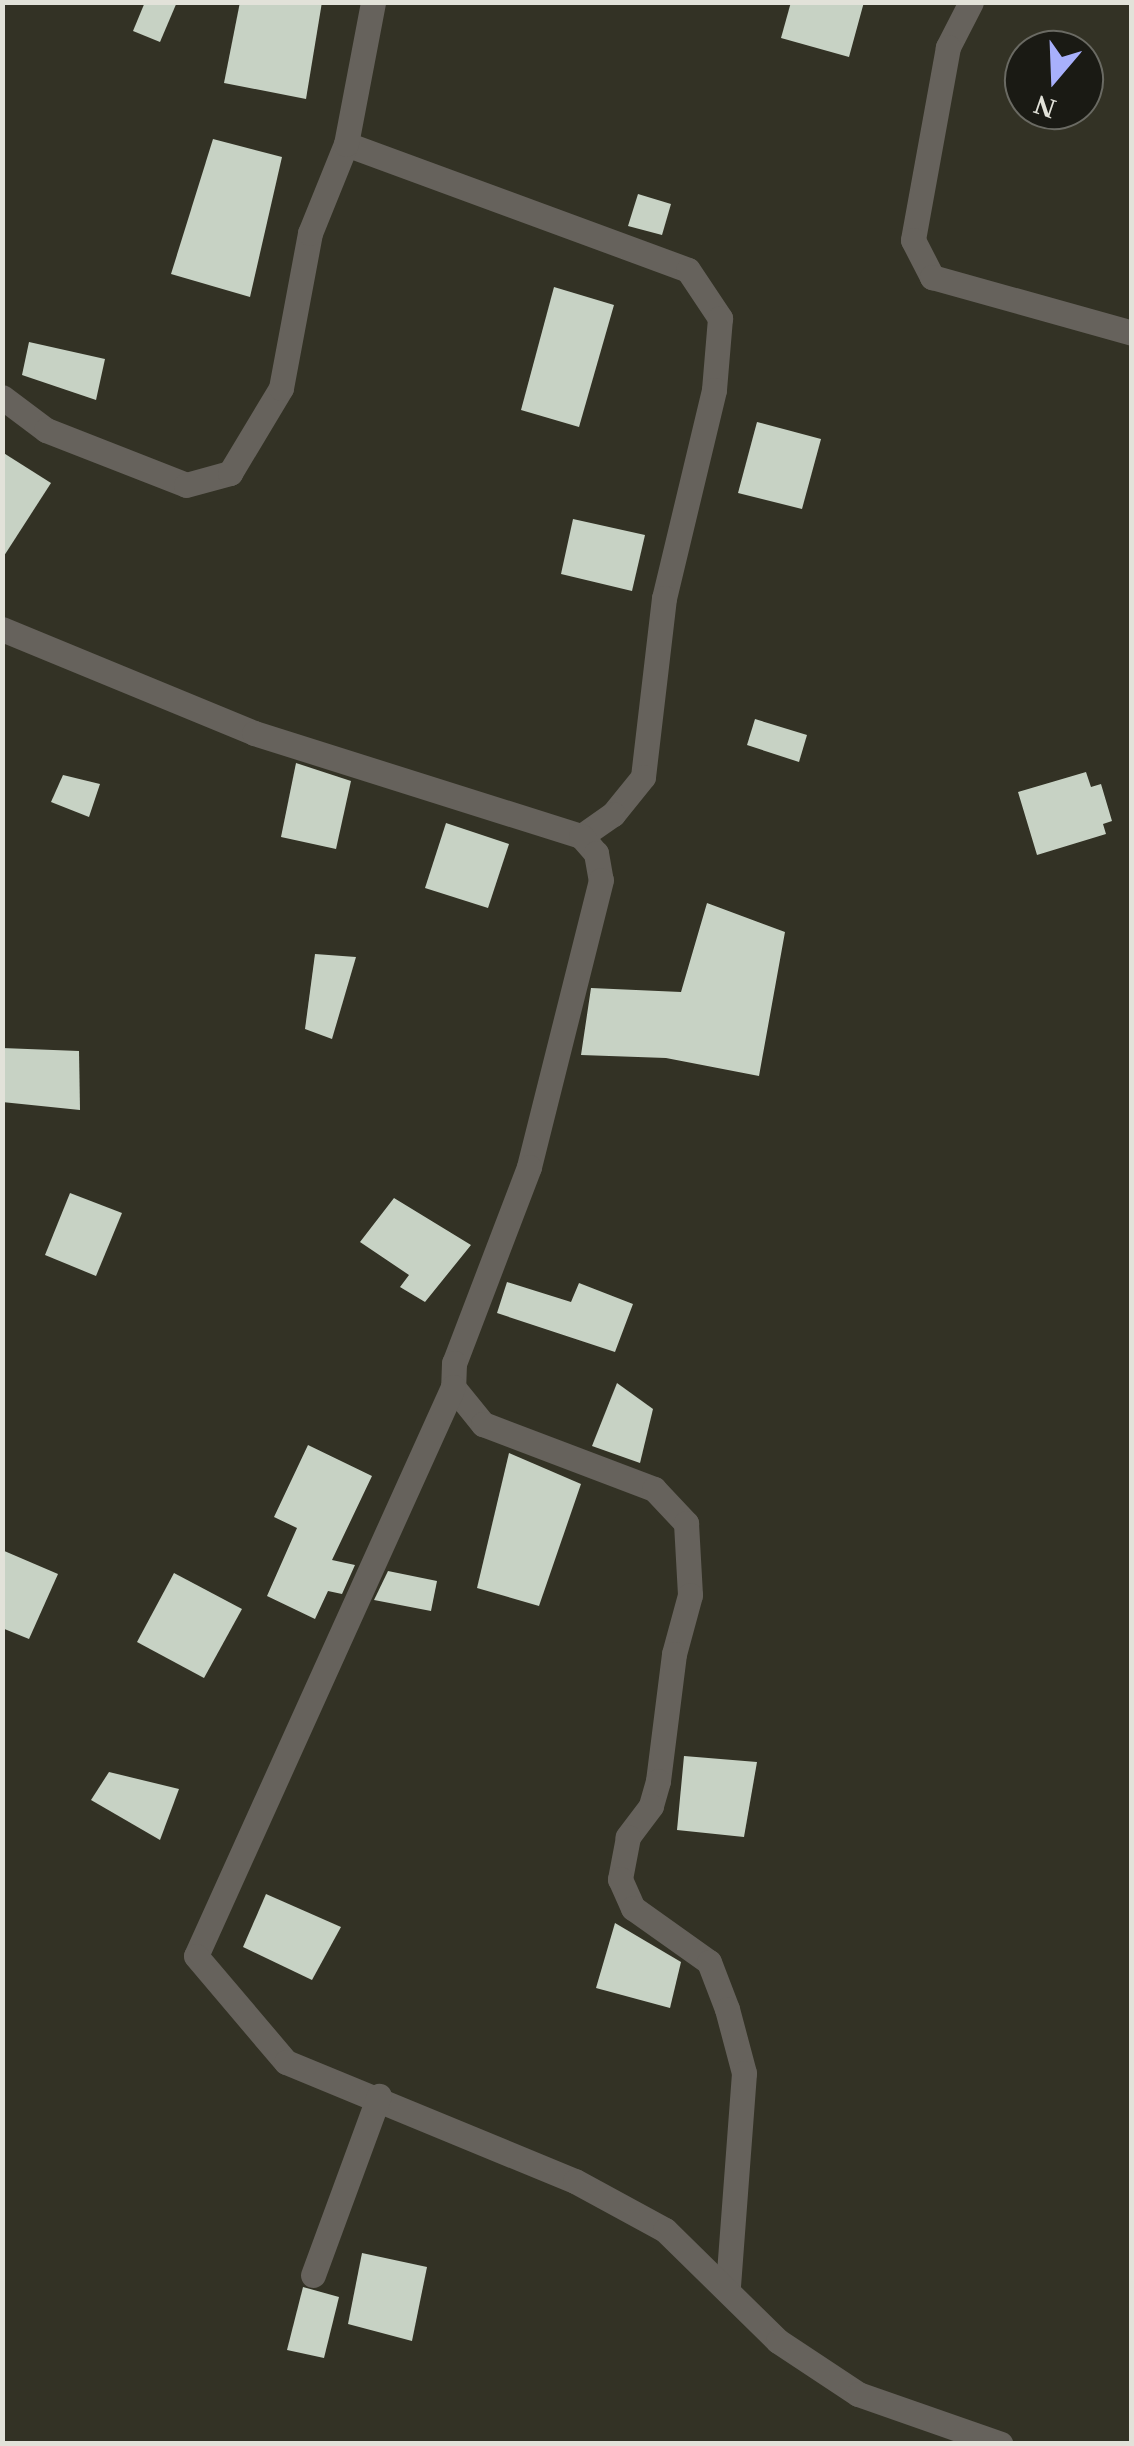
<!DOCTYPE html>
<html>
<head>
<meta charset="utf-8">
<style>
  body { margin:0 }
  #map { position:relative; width:1134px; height:2446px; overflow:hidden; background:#333225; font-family:Georgia,serif }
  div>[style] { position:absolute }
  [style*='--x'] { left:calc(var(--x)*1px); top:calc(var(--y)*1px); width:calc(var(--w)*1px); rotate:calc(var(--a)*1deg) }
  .building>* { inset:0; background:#c7d2c4 }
  .minor>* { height:25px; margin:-12.5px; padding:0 12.5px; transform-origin:12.5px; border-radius:12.5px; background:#66625c }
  span { translate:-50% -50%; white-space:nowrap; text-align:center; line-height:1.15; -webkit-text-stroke:10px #1a1a14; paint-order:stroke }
  .frame { position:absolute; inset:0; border:5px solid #e2e2d9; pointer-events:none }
  .north { position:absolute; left:1004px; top:30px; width:100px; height:100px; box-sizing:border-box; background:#1a1a14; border:2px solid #6a6a63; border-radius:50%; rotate:199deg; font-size:28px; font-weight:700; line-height:40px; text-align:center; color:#e2e2d9 }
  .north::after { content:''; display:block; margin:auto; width:35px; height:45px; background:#a8b0fc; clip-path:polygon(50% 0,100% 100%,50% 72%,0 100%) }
</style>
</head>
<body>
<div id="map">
  <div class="building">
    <div style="clip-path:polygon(145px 2px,177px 2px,160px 42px,133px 31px)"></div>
    <div style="clip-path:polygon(240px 2px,322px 2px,306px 99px,224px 83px)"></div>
    <div style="clip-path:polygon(791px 2px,864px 2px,849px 57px,781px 38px)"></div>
    <div style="clip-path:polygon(213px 139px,282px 157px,250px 297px,171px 274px)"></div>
    <div style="clip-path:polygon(638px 194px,671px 204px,662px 235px,628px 226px)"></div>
    <div style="clip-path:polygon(554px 287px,614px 305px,579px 427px,521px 410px)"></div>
    <div style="clip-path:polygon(29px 342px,105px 359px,96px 400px,22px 375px)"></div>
    <div style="clip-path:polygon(757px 422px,821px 439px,802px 509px,738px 493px)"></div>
    <div style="clip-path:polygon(2px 452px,51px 483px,2px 559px)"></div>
    <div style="clip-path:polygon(573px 519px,645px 535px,632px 591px,561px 574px)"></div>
    <div style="clip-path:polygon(755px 719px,807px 735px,799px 762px,747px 745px)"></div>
    <div style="clip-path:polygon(296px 763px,351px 781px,336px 849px,281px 837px)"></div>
    <div style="clip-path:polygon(1086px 772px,1091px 787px,1101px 784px,1112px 821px,1103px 824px,1106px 834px,1037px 855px,1018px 792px)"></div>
    <div style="clip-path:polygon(63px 775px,100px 784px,89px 817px,51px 802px)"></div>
    <div style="clip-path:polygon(446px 823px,509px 844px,488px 908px,425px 888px)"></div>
    <div style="clip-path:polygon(707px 903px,785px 932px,759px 1076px,666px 1058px,581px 1055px,591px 988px,681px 992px)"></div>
    <div style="clip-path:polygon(315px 954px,356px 957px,332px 1039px,305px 1029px)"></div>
    <div style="clip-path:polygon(2px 1048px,79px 1051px,80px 1110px,2px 1102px)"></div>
    <div style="clip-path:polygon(70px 1193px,122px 1213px,96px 1276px,45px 1255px)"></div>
    <div style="clip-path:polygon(394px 1198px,471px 1245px,425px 1302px,400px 1287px,409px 1275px,360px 1242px)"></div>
    <div style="clip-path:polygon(507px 1282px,571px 1302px,579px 1283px,633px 1304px,615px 1352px,497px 1313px)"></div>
    <div style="clip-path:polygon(617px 1383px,653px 1409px,640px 1463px,592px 1446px)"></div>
    <div style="clip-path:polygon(308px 1445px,372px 1476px,332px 1560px,355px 1565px,342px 1594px,328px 1591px,315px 1619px,267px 1596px,297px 1528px,274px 1517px)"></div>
    <div style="clip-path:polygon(509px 1453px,581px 1484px,539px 1606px,477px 1588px)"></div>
    <div style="clip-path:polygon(2px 1550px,58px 1574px,29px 1639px,2px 1628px)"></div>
    <div style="clip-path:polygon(388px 1571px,437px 1581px,431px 1611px,374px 1600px)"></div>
    <div style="clip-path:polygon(174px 1573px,242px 1609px,204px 1678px,137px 1642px)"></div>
    <div style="clip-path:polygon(684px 1756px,757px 1762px,744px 1837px,677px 1830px)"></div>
    <div style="clip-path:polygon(109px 1772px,179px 1789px,160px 1840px,91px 1800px)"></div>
    <div style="clip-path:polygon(266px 1894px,341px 1927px,312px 1980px,243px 1947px)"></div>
    <div style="clip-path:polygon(615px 1923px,681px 1962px,670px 2008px,596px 1988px)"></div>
    <div style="clip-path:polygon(362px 2253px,427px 2267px,412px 2341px,348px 2324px)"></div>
    <div style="clip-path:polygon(303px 2287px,339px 2297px,324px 2358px,287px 2350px)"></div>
  </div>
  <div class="minor">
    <div style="--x:971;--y:2;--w:51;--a:117.1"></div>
    <div style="--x:948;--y:47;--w:196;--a:100.3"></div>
    <div style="--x:913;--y:240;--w:42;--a:62.8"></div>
    <div style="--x:932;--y:277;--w:208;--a:15.6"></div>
    <div style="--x:346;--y:144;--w:364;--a:20.2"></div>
    <div style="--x:688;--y:270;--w:58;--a:56.3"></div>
    <div style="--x:720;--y:318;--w:72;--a:94.8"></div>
    <div style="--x:714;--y:390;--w:214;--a:103.5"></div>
    <div style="--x:664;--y:598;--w:180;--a:96.7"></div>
    <div style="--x:643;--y:777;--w:48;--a:129"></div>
    <div style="--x:613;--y:814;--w:39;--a:145"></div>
    <div style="--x:2;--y:397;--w:55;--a:36.9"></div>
    <div style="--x:46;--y:430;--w:150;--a:21.4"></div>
    <div style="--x:186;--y:485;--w:46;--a:-15.3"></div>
    <div style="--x:230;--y:473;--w:99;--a:-59"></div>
    <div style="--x:281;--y:388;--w:158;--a:-79.4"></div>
    <div style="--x:310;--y:233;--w:96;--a:-68"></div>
    <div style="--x:346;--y:144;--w:145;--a:-79.2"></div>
    <div style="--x:2;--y:629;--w:273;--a:22.4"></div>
    <div style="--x:254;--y:733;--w:343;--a:17.5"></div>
    <div style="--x:581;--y:836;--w:23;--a:49"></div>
    <div style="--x:596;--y:853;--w:27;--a:80"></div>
    <div style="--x:601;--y:880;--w:296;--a:104.1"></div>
    <div style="--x:529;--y:1167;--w:210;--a:110.9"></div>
    <div style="--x:454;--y:1363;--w:24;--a:92"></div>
    <div style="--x:453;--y:1387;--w:48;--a:51"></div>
    <div style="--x:483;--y:1424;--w:183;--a:20.8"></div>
    <div style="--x:654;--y:1489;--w:47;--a:46.7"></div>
    <div style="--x:686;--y:1523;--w:72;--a:86.8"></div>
    <div style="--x:690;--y:1595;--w:61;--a:105.2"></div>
    <div style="--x:674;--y:1654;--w:128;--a:97.2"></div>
    <div style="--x:658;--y:1781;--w:26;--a:106"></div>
    <div style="--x:651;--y:1806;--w:39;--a:127"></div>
    <div style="--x:628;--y:1837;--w:43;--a:100.8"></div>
    <div style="--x:620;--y:1879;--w:32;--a:66"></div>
    <div style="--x:633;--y:1908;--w:93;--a:35.4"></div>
    <div style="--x:709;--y:1962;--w:50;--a:69"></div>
    <div style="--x:727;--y:2009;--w:66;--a:75.1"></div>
    <div style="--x:744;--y:2073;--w:214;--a:94.3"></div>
    <div style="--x:453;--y:1387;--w:624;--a:114.31"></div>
    <div style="--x:196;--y:1956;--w:139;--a:49.7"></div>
    <div style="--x:286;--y:2062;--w:313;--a:22.4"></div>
    <div style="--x:575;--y:2181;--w:102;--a:28.6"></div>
    <div style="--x:665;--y:2230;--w:158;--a:44.5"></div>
    <div style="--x:778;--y:2341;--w:96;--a:33.5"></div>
    <div style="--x:858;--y:2394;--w:151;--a:19.3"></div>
    <div style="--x:313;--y:2275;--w:191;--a:-69.8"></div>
  </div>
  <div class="frame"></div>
  <div class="north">N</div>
</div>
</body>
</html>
